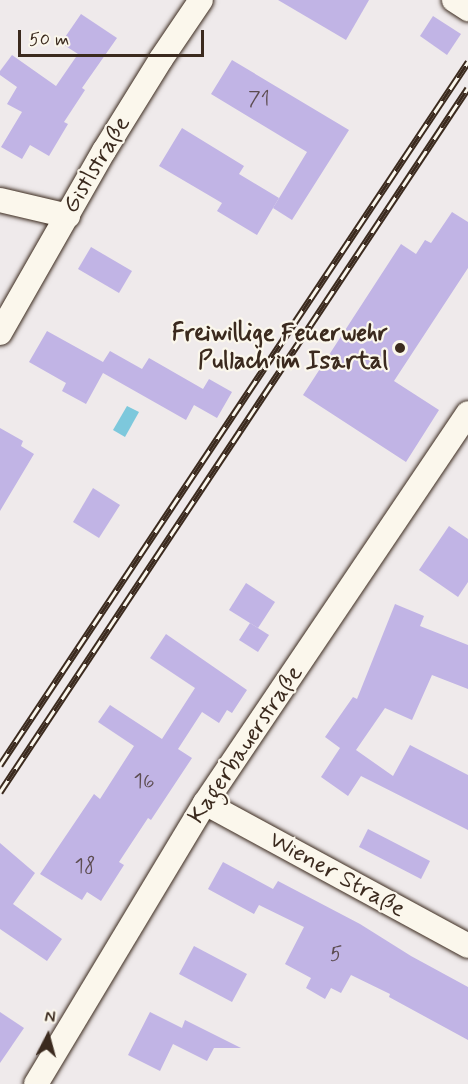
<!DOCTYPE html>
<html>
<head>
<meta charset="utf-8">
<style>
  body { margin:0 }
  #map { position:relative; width:468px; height:1084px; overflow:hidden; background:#efeaeb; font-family:Mynerve,sans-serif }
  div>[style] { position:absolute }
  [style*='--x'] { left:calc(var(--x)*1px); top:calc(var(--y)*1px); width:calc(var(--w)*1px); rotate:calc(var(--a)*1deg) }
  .water>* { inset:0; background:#7dc8dc }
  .building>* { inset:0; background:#c1b4e5 }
  .roads { filter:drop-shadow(0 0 2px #3b2a1e) drop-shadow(0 0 2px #3b2a1e) }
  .street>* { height:24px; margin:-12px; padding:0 12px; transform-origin:12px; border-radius:12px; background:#fbf7ec }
  .rail>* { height:7px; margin-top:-3.5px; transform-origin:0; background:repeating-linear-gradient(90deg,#fbf7ec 0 14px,#3b2a1e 0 28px); box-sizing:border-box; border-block:2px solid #3b2a1e }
  .dots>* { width:16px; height:16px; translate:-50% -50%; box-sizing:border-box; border:3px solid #fbf7ec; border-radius:50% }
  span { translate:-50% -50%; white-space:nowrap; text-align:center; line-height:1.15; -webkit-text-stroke:4.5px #fbf7ec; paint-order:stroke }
  .number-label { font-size:21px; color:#5c4c50 }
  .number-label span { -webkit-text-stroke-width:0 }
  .street-label { font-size:24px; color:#3b2a1e }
  .poi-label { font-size:24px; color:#3b2a1e; font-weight:700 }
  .right { translate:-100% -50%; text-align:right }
  .north { position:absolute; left:18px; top:1006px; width:60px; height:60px; -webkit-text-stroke:4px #fbf7ec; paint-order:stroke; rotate:6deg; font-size:16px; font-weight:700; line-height:24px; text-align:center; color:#3b2a1e }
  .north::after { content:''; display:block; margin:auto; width:21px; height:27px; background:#3b2a1e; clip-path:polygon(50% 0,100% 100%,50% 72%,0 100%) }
  .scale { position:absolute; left:18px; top:30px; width:186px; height:27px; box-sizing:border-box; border:3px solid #3b2a1e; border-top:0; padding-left:8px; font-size:18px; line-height:21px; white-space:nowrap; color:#3b2a1e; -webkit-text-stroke:4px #fbf7ec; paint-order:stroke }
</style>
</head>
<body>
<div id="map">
  <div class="water">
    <div style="clip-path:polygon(127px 406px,139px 412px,125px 437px,113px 430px)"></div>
  </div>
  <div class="building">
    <div style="clip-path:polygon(278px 0,369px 0,346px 40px)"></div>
    <div style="clip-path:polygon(81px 14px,117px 38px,82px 88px,85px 90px,64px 122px,68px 124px,49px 156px,30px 145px,22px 159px,1px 147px,22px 112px,7px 104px,17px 87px,0 75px,0 71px,12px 55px,56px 86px,78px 54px,61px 43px)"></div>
    <div style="clip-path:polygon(433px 16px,461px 34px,447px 55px,420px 36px)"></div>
    <div style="clip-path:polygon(232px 60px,349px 130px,292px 220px,273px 208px,307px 152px,211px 94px)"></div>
    <div style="clip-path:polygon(182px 128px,244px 166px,239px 174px,279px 198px,257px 235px,217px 211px,222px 203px,159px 166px)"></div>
    <div style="clip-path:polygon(452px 212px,468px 222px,468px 268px,394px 381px,439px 410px,406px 462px,303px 395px,401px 244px,416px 254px,425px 240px,431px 243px)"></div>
    <div style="clip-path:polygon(91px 247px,132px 271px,119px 293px,78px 269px)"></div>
    <div style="clip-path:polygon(47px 331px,103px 362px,110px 351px,142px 369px,149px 358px,203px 389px,209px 379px,232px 392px,217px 418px,194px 405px,186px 420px,103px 373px,86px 404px,62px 391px,66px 383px,29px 362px)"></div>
    <div style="clip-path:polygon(0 428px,23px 441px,21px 446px,34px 454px,0 511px)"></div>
    <div style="clip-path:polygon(93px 488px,120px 505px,99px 538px,73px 522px)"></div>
    <div style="clip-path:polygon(449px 526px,468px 539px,468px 582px,458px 597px,419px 570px)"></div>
    <div style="clip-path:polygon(246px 583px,275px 602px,258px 628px,229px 610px)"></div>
    <div style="clip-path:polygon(395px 604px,424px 616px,420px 626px,468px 645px,468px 689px,432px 675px,412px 720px,385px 708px,356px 750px,393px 776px,410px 745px,468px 775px,468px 830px,361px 776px,348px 796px,321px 777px,340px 748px,325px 737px,353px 697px,357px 699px)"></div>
    <div style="clip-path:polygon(250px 623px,269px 635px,258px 652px,239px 640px)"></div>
    <div style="clip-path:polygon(166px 634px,247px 690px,232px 713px,227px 710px,219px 723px,202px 712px,178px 749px,192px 758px,151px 820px,148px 818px,119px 862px,124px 865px,101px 901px,87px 892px,82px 900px,40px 874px,94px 794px,100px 799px,134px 746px,98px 722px,110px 705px,162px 739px,195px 688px,150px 658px)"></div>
    <div style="clip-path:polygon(368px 829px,430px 861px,421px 879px,359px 847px)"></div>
    <div style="clip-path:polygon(0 843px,35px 873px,13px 904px,62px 939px,47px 961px,0 929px)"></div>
    <div style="clip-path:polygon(223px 862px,273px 889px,278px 881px,360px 924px,411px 956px,468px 987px,468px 1040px,389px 997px,390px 994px,351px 975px,341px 993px,331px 988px,325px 999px,306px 988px,311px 978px,285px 964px,304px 927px,259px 905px,254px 914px,208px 889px)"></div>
    <div style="clip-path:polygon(194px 946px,247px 974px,232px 1002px,179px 974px)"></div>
    <div style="clip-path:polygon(0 1012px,24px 1028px,0 1063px)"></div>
    <div style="clip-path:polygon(150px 1012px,182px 1028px,185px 1020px,241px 1048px,214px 1048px,207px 1061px,173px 1044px,160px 1071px,128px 1055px)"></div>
  </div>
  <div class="roads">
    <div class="street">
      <div style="--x:454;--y:0;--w:17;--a:33"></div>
      <div style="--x:0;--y:200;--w:70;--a:13.2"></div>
      <div style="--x:0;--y:333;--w:210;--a:-60.3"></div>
      <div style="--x:104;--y:151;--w:108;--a:-58.2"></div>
      <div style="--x:161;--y:59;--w:71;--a:-55.9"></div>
      <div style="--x:205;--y:803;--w:299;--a:28.5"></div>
      <div style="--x:36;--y:1084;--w:328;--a:-59"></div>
      <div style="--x:205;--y:803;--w:470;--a:-56"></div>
    </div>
  </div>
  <div class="rail">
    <div style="--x:0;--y:765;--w:845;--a:-56.35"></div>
    <div style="--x:0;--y:792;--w:845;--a:-56.39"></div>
  </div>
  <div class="dots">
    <div style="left:400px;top:348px;background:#3b2a1e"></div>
  </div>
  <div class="number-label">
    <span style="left:259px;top:99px">71</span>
    <span style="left:144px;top:781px">16</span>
    <span style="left:85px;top:866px">18</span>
    <span style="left:336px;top:954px">5</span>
  </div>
  <div class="street-label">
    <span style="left:97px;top:165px;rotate:-59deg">Gistlstraße</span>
    <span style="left:246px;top:745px;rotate:-56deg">Kagerbauerstraße</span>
    <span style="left:337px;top:875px;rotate:29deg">Wiener Straße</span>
  </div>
  <div class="poi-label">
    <span class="right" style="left:388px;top:348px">Freiwillige Feuerwehr<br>Pullach im Isartal</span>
  </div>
  <div class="north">N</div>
  <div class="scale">50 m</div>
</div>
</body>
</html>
